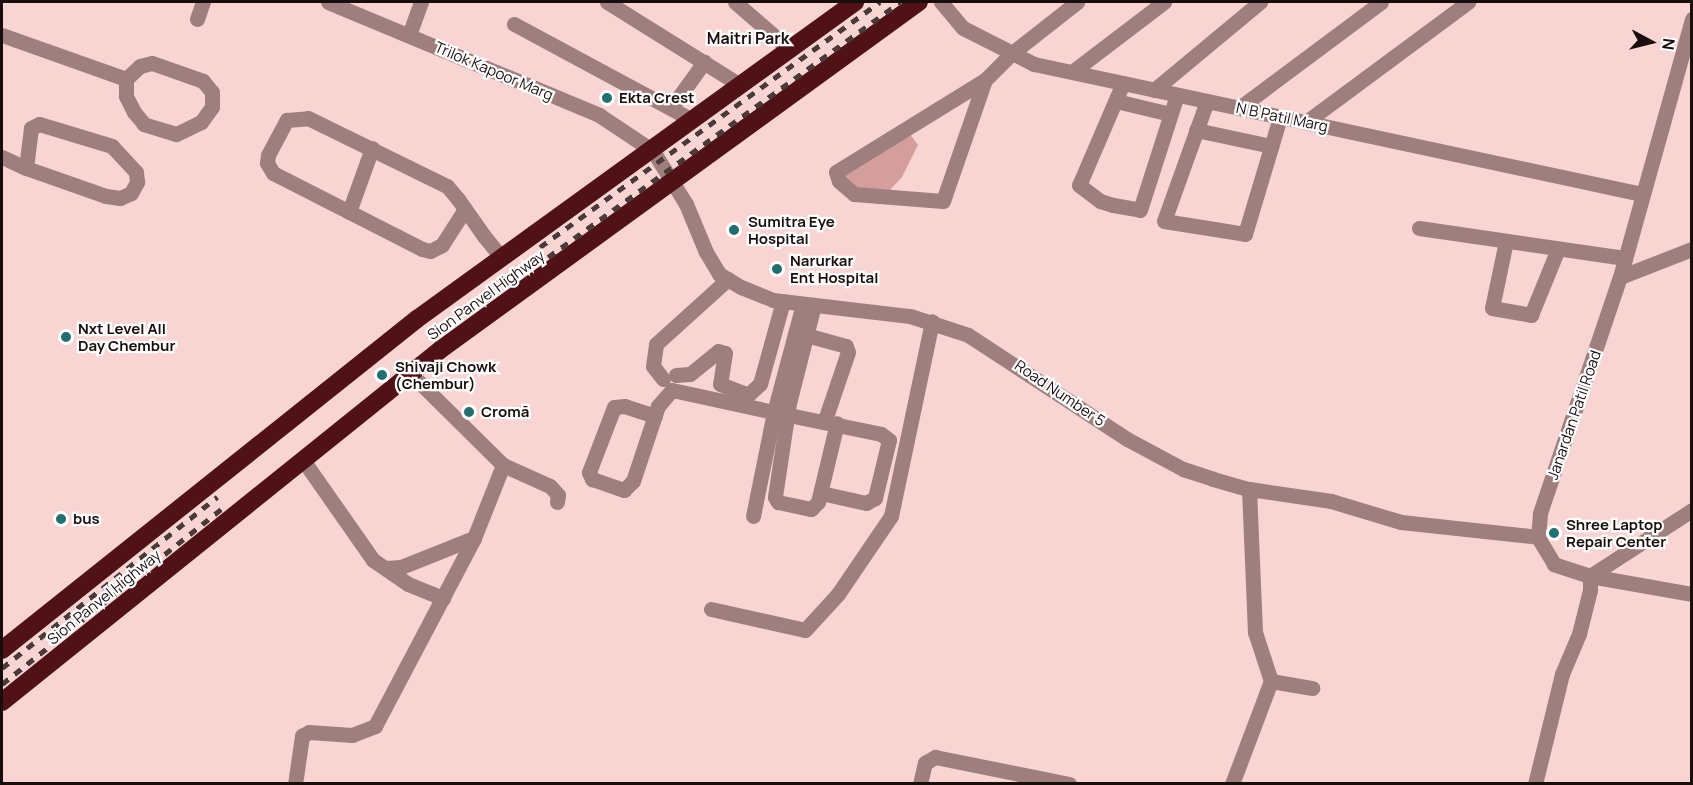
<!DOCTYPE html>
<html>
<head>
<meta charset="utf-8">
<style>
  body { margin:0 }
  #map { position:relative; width:1693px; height:785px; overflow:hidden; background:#f8d4d2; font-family:Manrope,sans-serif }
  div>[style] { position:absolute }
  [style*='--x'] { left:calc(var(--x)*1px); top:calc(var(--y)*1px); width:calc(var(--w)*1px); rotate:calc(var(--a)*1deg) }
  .green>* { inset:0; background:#d39e9c }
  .minor>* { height:15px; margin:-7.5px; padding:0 7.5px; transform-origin:7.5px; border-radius:7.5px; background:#9f7f7d }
  .highway>* { height:18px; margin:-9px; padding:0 9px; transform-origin:9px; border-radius:9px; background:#501217 }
  .rail>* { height:4.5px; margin-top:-2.25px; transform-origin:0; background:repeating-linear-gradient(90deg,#4b3a39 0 8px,transparent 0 16px) }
  .dots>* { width:16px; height:16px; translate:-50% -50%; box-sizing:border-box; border:3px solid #fff; border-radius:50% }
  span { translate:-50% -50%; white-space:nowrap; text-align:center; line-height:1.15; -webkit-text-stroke:4.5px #fff; paint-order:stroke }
  .street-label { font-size:15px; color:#1a0e0d }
  .poi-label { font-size:15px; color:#1a0e0d; font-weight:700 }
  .left { translate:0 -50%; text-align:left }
  .neighbourhood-label { font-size:16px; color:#1a0e0d; font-weight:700 }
  .frame { position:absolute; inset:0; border:3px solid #1a0e0d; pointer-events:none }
  .north { position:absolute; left:1621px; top:12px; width:60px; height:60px; -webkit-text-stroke:4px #fff; paint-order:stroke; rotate:97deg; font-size:16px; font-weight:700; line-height:24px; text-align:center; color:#1a0e0d }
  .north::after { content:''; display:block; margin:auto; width:21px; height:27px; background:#1a0e0d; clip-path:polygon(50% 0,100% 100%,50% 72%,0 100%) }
</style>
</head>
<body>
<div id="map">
  <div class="green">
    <div style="clip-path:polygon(907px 130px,918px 145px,902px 177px,888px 192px,848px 186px,844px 178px,847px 168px)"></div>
  </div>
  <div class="minor">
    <div style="--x:328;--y:2;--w:294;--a:22.6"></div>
    <div style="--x:599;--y:115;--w:65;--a:33.7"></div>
    <div style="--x:653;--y:151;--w:62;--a:58.1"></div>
    <div style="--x:686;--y:204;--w:52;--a:67.4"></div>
    <div style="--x:706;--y:252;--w:26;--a:59"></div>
    <div style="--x:719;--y:274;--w:26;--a:31"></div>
    <div style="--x:741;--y:287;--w:35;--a:22"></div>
    <div style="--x:773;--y:300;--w:138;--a:6.7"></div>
    <div style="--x:910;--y:316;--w:61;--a:18.1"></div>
    <div style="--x:968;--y:335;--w:190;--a:33.2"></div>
    <div style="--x:1127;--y:439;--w:64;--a:28.2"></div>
    <div style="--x:1183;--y:469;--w:32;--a:18"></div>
    <div style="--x:1213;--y:479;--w:37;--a:16"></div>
    <div style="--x:1249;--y:489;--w:83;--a:8.3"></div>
    <div style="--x:1331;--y:501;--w:73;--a:16.7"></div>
    <div style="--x:1401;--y:522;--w:138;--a:6.2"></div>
    <div style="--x:607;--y:2;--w:157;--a:32"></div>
    <div style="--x:735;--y:2;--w:72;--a:41"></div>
    <div style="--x:941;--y:2;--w:34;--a:50"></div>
    <div style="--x:963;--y:28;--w:80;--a:26.9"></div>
    <div style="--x:1034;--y:64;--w:622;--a:12.07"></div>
    <div style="--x:197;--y:19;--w:18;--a:-71"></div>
    <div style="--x:514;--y:24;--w:202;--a:28.3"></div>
    <div style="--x:2;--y:35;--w:132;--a:19.5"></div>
    <div style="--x:409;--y:35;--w:35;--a:-70"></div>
    <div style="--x:152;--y:63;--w:54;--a:19.4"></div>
    <div style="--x:203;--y:81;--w:14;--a:51"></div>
    <div style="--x:212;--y:92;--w:15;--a:90"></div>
    <div style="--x:212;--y:107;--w:19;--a:126"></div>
    <div style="--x:201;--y:122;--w:28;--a:154"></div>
    <div style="--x:176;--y:134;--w:34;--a:-163"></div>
    <div style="--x:144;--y:124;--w:16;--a:-130"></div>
    <div style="--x:134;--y:112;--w:18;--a:-117"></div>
    <div style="--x:126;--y:96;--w:17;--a:-90"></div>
    <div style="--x:126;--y:79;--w:19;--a:-43"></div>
    <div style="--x:140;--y:66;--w:12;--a:-14"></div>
    <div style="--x:1072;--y:72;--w:116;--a:-37.3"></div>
    <div style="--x:985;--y:80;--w:175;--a:148.3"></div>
    <div style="--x:836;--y:172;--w:9;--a:72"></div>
    <div style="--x:839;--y:181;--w:20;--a:41"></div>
    <div style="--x:854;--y:194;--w:89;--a:4.5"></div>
    <div style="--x:943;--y:201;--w:128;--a:-70.9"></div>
    <div style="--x:985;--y:80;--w:38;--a:-45"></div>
    <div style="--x:1012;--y:53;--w:83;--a:-38.1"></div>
    <div style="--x:1123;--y:83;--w:111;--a:113.3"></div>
    <div style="--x:1079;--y:185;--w:26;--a:37"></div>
    <div style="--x:1100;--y:201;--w:14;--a:17"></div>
    <div style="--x:1113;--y:205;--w:27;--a:10"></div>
    <div style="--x:1140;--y:210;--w:121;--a:-72.2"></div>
    <div style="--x:1154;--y:90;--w:138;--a:-39.7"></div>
    <div style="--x:1116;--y:101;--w:56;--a:13.5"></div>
    <div style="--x:1207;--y:101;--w:127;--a:109.7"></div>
    <div style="--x:1164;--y:221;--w:82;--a:9.1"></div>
    <div style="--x:1245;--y:234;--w:122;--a:-73.3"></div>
    <div style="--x:671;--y:108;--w:57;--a:-54.3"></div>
    <div style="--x:1239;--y:108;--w:177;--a:-36.7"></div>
    <div style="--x:1306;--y:122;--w:202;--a:-36.5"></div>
    <div style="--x:1196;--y:130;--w:77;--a:12"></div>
    <div style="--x:2;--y:157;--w:26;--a:25"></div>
    <div style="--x:26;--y:168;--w:85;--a:19.3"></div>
    <div style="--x:106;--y:196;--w:14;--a:8"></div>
    <div style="--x:120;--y:198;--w:12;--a:-24"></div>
    <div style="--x:131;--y:193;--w:13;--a:-61"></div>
    <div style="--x:137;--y:182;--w:10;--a:-96"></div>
    <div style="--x:136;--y:172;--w:35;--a:-133"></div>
    <div style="--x:112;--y:146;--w:76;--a:-163.2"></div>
    <div style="--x:39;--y:124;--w:9;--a:153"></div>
    <div style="--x:31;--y:128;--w:40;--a:97.1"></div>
    <div style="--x:465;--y:209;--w:43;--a:122.6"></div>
    <div style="--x:442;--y:245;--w:13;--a:153"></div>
    <div style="--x:430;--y:251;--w:8;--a:-166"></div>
    <div style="--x:422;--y:249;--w:167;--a:-153"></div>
    <div style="--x:273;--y:173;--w:12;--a:-121"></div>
    <div style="--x:267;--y:163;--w:8;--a:-83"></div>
    <div style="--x:268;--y:155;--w:40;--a:-62"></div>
    <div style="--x:287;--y:120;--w:21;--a:-5"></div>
    <div style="--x:308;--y:118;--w:155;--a:26.1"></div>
    <div style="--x:447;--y:186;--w:17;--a:50"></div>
    <div style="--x:458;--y:199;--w:45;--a:54.9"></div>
    <div style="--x:484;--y:236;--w:28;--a:51"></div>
    <div style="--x:349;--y:212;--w:68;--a:-70.2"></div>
    <div style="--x:1419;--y:228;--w:208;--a:8.3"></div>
    <div style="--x:1506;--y:241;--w:68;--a:101.8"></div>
    <div style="--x:1492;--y:308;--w:40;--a:10"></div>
    <div style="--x:1531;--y:315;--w:71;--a:-67.8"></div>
    <div style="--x:1620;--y:277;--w:77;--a:-21.3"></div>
    <div style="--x:803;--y:304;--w:112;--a:105"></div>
    <div style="--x:774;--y:412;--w:109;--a:11.6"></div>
    <div style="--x:881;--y:434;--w:10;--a:37"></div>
    <div style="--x:889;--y:440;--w:60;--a:103.6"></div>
    <div style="--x:875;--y:498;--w:10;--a:151"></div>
    <div style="--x:866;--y:503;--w:46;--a:-167.5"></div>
    <div style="--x:814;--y:305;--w:101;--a:104.3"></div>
    <div style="--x:789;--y:403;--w:95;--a:98.5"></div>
    <div style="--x:775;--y:497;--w:6;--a:59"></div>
    <div style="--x:778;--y:502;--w:34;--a:12"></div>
    <div style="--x:811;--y:509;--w:10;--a:-45"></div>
    <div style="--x:818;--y:502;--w:81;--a:-76.5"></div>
    <div style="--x:806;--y:335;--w:41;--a:15.4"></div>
    <div style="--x:846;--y:346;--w:6;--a:72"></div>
    <div style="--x:848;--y:352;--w:72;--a:108.7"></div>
    <div style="--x:411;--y:374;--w:129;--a:44.7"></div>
    <div style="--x:503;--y:465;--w:51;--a:24.1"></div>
    <div style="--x:550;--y:486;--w:12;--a:48"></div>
    <div style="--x:558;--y:495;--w:7;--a:98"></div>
    <div style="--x:676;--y:375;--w:14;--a:-4"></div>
    <div style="--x:690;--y:374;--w:36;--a:-39"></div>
    <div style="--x:718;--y:351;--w:7;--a:16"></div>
    <div style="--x:725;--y:353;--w:31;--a:99"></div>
    <div style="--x:720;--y:384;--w:30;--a:21"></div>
    <div style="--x:748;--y:395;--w:16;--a:-43"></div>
    <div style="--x:760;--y:384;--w:86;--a:-74.5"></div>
    <div style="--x:663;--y:379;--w:16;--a:-128"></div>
    <div style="--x:653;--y:366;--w:22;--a:-82"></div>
    <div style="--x:656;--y:344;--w:97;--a:-42.1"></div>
    <div style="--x:655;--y:416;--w:32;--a:-162"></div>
    <div style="--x:625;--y:406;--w:11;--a:175"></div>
    <div style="--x:614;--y:407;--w:70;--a:111"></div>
    <div style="--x:589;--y:472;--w:8;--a:67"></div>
    <div style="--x:592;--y:479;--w:34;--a:19"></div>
    <div style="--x:624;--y:490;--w:13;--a:-45"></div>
    <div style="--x:633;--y:481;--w:79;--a:-71.6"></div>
    <div style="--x:658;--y:406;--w:21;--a:-49"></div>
    <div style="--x:672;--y:390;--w:104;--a:12.2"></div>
    <div style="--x:774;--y:412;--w:106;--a:101.4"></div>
    <div style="--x:303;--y:460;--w:122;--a:55"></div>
    <div style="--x:373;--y:560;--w:42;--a:34.4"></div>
    <div style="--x:408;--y:584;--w:38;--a:22"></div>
    <div style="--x:386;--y:568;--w:15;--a:-4"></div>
    <div style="--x:401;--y:567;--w:79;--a:-21.7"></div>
    <div style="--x:474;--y:538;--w:79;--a:-68.3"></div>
    <div style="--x:1590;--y:576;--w:121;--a:-32.9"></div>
    <div style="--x:1590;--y:576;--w:104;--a:10"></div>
    <div style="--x:711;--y:609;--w:96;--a:12.6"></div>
    <div style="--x:805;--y:630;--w:49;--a:-47.5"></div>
    <div style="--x:838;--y:594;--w:94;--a:-55.8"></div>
    <div style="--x:891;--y:516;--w:199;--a:-78.1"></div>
    <div style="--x:1271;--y:681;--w:42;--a:9.7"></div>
    <div style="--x:295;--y:784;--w:49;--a:-81.7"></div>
    <div style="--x:302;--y:736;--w:8;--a:-30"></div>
    <div style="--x:309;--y:732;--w:43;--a:4"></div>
    <div style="--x:352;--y:735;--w:25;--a:-21"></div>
    <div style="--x:375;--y:726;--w:212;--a:-62.2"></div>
    <div style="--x:920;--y:784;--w:22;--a:-77"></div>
    <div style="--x:925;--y:763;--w:12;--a:-31"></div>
    <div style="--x:935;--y:757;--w:137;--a:11.4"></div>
    <div style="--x:1232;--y:784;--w:110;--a:-69.3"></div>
    <div style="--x:1271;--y:681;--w:52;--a:-108.1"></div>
    <div style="--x:1255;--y:632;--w:143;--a:-92.4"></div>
    <div style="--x:1535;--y:784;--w:113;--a:-76.2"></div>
    <div style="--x:1562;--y:674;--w:43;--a:-67"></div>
    <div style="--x:1579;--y:634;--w:45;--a:-76"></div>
    <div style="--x:1590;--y:590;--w:14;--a:-90"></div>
    <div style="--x:1590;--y:576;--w:38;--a:-162"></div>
    <div style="--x:1554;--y:564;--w:31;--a:-121"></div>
    <div style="--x:1538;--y:537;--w:24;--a:-85"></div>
    <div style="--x:1540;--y:513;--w:249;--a:-71.3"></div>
    <div style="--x:1620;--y:277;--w:268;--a:-74.4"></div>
  </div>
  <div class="highway">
    <div style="--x:2;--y:650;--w:531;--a:-38.58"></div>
    <div style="--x:417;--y:319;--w:541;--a:-35.89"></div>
    <div style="--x:2;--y:702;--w:562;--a:-38.79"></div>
    <div style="--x:440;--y:350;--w:592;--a:-36"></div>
  </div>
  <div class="rail">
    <div style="--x:540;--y:247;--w:419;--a:-35.8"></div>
    <div style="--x:548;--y:257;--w:435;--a:-35.9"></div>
    <div style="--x:2;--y:668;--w:275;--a:-38.5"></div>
    <div style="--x:2;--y:684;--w:284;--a:-38.6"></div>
  </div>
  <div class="dots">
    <div style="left:607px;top:98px;background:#226e70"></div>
    <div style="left:734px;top:230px;background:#226e70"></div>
    <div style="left:777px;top:269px;background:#226e70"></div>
    <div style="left:66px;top:337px;background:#226e70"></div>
    <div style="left:382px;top:375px;background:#226e70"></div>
    <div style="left:469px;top:412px;background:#226e70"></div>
    <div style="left:61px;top:519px;background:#226e70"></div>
    <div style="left:1554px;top:533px;background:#226e70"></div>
  </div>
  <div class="street-label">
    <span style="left:494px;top:71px;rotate:23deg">Trilok Kapoor Marg</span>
    <span style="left:1282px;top:117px;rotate:12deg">N B Patil Marg</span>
    <span style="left:486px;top:295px;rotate:-36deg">Sion Panvel Highway</span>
    <span style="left:1060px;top:393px;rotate:34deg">Road Number 5</span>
    <span style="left:1574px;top:415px;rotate:-71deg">Janardan Patil Road</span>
    <span style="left:104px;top:597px;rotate:-39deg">Sion Panvel Highway</span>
  </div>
  <div class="poi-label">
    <span class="left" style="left:619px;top:98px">Ekta Crest</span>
    <span class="left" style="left:748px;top:230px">Sumitra Eye<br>Hospital</span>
    <span class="left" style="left:790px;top:269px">Narurkar<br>Ent Hospital</span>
    <span class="left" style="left:78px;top:337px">Nxt Level All<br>Day Chembur</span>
    <span class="left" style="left:395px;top:375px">Shivaji Chowk<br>(Chembur)</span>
    <span class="left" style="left:481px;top:412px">Cromā</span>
    <span class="left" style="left:73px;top:519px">bus</span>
    <span class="left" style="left:1566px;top:533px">Shree Laptop<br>Repair Center</span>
  </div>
  <div class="neighbourhood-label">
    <span style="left:748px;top:38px">Maitri Park</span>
  </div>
  <div class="frame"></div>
  <div class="north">N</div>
</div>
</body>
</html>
